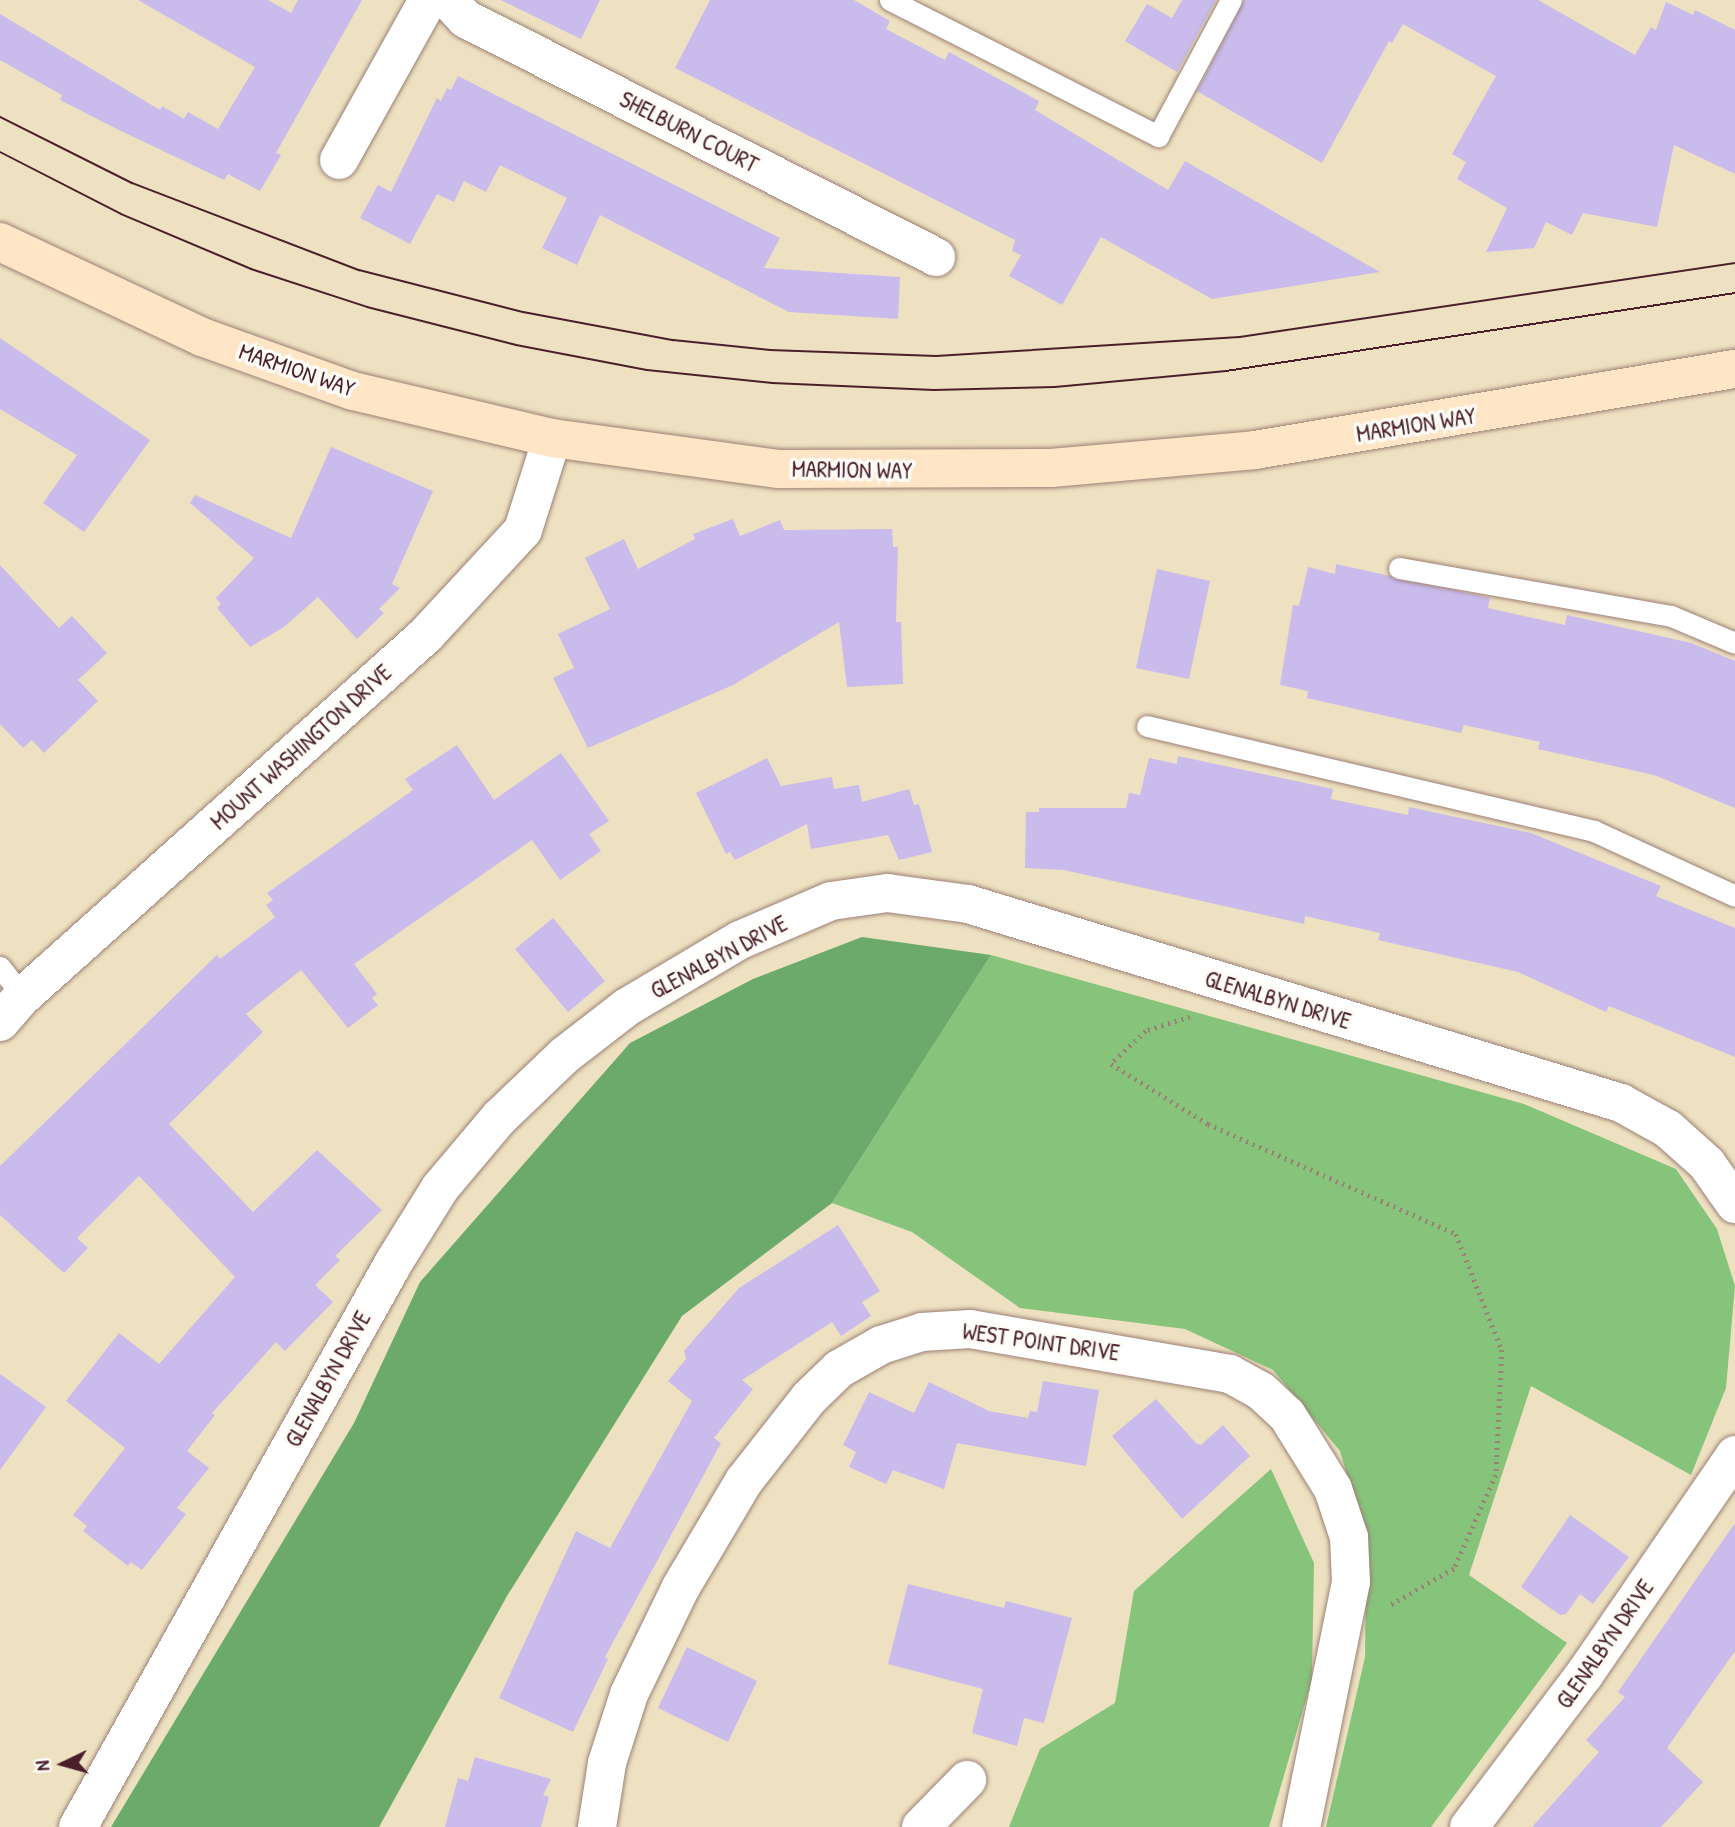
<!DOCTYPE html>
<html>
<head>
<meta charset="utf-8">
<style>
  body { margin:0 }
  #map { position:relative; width:1735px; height:1827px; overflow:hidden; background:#eee1c1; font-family:"Patrick Hand",sans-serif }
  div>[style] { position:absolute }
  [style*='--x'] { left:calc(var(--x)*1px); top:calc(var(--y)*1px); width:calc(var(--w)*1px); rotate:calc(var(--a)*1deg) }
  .green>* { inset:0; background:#86c47b }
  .forest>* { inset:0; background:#6caa6b }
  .building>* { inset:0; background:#c9bbec }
  .path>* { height:4.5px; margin-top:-2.25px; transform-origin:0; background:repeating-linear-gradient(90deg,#9c8076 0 2px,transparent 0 7px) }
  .roads { filter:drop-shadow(0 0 2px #9c8076) drop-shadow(0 0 2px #9c8076) }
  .lane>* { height:21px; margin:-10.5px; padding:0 10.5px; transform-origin:10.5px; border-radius:10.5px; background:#fff }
  .street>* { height:38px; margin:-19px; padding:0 19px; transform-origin:19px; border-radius:19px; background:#fff }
  .secondary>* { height:38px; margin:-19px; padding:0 19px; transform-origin:19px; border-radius:19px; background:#fee5c5 }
  .tram>* { height:2px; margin:-1px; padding:0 1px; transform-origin:1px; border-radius:1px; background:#4a1f2b }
  span { translate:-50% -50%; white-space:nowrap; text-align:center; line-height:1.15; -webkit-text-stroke:7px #fdfcf7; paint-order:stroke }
  .street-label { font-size:23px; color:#4a1f2b }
  .north { position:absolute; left:28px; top:1729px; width:70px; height:70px; -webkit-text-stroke:5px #fdfcf7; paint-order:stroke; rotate:265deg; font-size:19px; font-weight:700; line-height:28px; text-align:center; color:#4a1f2b }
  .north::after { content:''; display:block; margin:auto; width:24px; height:32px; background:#4a1f2b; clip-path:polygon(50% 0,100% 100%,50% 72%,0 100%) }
</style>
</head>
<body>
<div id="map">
  <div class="green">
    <div style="clip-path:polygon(991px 955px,1524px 1104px,1676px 1169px,1717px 1229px,1735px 1286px,1726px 1388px,1691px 1475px,1531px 1386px,1469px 1575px,1567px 1643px,1431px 1827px,1326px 1827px,1365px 1657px,1366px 1541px,1340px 1451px,1273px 1370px,1185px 1329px,1020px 1308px,912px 1232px,832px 1203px)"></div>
    <div style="clip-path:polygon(1271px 1469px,1314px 1563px,1312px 1679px,1269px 1827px,1009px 1827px,1040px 1749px,1115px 1703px,1134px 1591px)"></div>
  </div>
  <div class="forest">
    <div style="clip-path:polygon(862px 937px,991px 955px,832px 1203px,682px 1316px,507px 1596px,379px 1827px,111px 1827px,354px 1423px,420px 1282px,630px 1043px,753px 979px)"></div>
  </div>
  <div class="building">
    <div style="clip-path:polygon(138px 0,268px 0,291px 13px,298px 0,362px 0,276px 153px,281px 155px,260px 191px,228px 174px,224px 180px,117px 129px,60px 100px,62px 95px,0 60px,0 14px,160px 110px,162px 106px,184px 119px,188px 112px,218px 129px,255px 67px)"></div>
    <div style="clip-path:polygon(501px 0,600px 0,581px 39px)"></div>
    <div style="clip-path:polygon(710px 0,854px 0,890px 21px,886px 29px,945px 60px,949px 52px,1039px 101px,1035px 110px,1168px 190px,1185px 161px,1380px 272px,1212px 299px,1101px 237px,1062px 305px,1009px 276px,1021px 255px,1012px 251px,1015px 240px,675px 68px)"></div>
    <div style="clip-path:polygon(1182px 0,1216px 0,1177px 72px,1125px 41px,1147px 4px,1172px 18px)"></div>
    <div style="clip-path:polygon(1244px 0,1538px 0,1635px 55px,1651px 27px,1656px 30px,1666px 2px,1693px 15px,1695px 10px,1735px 30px,1735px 174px,1674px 145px,1657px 227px,1583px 213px,1572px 235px,1546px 222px,1534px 248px,1486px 252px,1507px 208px,1457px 179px,1466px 162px,1452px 154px,1496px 76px,1403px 24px,1392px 43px,1389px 41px,1322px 163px,1197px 91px)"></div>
    <div style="clip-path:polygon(458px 76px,780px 238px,764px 268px,900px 277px,898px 319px,789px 312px,600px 215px,577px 265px,542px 248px,567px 198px,500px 165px,486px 192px,464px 181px,454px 202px,437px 194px,410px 244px,360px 218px,378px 185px,391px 192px,437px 98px,441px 101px,447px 88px,451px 90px)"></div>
    <div style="clip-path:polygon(0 338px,150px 440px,84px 532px,43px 503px,77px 455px,0 409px)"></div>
    <div style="clip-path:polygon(331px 447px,433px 491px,392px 584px,400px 588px,379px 609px,384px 613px,357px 639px,318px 597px,284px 627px,250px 647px,217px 608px,221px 604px,216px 598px,254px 558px,190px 503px,195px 495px,291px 538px)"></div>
    <div style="clip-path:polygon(733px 519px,740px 536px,780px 520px,784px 530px,892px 529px,893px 547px,898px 547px,896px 622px,901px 622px,903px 684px,847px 687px,839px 622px,733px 685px,588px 748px,553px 678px,574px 668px,558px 634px,610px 609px,585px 558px,624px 539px,638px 569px,695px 539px,693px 534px)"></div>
    <div style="clip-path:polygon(1336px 564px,1490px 598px,1488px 608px,1565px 625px,1567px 615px,1691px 643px,1735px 661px,1735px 808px,1654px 775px,1538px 749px,1540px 742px,1464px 725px,1461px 733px,1307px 698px,1308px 691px,1280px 685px,1293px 605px,1299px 606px,1308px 567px,1335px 574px)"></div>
    <div style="clip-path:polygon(0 565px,59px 628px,72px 616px,107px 653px,78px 680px,98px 701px,44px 753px,32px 740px,23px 748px,0 724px)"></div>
    <div style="clip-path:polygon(1157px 569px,1210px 581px,1189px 679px,1136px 668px)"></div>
    <div style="clip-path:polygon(457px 745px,494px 800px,561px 753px,609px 821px,589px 834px,601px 851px,560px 880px,532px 840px,354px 964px,377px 994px,372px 998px,378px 1005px,348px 1028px,301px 970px,246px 1014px,263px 1032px,169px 1124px,253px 1212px,317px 1150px,382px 1210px,335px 1256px,340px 1260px,315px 1285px,333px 1302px,285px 1351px,276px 1342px,212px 1413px,215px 1415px,187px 1451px,209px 1468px,177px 1508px,186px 1514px,142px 1570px,131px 1562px,128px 1566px,83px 1531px,87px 1526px,73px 1515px,125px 1448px,66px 1401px,119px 1333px,159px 1364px,235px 1277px,139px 1176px,77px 1238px,88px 1248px,64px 1273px,0 1215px,0 1166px,217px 955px,220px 959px,275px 917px,266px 905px,273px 900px,267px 893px,413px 790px,405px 779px)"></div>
    <div style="clip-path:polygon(1178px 756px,1333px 789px,1331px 799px,1408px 815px,1409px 807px,1531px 833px,1661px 886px,1656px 896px,1735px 928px,1735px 1057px,1609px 1006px,1606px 1012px,1518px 972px,1378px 940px,1380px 933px,1305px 916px,1304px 924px,1064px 870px,1025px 868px,1026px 812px,1039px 812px,1039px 808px,1126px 808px,1129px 793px,1140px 795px,1149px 758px,1177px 764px)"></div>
    <div style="clip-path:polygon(767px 758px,781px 786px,832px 777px,834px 789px,859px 785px,862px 802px,909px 789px,914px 805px,919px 804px,932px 852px,899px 860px,888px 835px,811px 849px,807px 824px,735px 860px,730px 852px,726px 854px,696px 793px)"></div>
    <div style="clip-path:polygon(553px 918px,605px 981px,568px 1012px,515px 949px)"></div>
    <div style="clip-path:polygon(838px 1225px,880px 1291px,862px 1302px,871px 1316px,841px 1336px,832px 1322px,742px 1380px,753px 1389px,714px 1438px,721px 1443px,605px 1657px,608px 1659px,573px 1732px,499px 1698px,576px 1531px,610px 1548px,692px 1401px,668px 1381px,686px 1359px,684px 1351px,739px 1288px)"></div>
    <div style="clip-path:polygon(0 1374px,46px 1407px,0 1470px)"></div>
    <div style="clip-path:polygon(1043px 1381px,1099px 1390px,1086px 1466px,957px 1443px,944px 1489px,893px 1470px,886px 1484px,849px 1467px,856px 1452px,843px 1445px,869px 1392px,914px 1413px,929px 1382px,989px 1411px,1028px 1418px,1030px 1411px,1037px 1412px)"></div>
    <div style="clip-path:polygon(1156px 1399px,1196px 1443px,1201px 1445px,1223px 1425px,1250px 1456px,1182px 1519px,1112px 1436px)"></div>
    <div style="clip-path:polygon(1570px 1515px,1629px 1557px,1593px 1604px,1580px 1594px,1566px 1614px,1560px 1615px,1521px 1587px)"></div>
    <div style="clip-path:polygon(1735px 1523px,1735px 1651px,1667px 1748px,1703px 1782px,1661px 1827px,1532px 1827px,1599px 1752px,1586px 1740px,1625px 1697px,1618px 1692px)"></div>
    <div style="clip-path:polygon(908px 1584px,1004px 1608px,1006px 1601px,1072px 1618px,1044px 1723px,1024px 1718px,1017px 1746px,972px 1733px,983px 1689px,888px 1664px)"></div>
    <div style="clip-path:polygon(687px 1647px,757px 1681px,728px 1742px,658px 1708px)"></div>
    <div style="clip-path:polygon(475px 1757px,551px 1779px,543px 1795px,549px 1797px,541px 1827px,445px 1827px,458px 1778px,468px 1781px)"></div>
  </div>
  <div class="path">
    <div style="--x:1190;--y:1017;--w:46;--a:162.3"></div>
    <div style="--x:1146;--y:1031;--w:48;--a:136.7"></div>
    <div style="--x:1111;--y:1064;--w:114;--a:31.7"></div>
    <div style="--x:1208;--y:1124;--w:271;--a:23.9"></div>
    <div style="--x:1456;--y:1234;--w:125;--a:68.4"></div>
    <div style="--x:1502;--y:1350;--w:125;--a:92.7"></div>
    <div style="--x:1496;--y:1475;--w:103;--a:114.1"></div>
    <div style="--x:1454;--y:1569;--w:75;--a:150.4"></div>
  </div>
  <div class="roads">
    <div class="lane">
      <div style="--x:890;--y:0;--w:301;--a:26.9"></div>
      <div style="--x:1158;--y:136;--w:154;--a:-61.8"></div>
      <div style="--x:1399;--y:568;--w:276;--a:10"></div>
      <div style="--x:1671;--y:616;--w:69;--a:22.9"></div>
      <div style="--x:1147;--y:726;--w:459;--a:13.2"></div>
      <div style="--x:1594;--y:831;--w:155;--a:24.7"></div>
      <div style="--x:0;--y:967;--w:37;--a:52"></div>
    </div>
    <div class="street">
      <div style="--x:448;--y:0;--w:26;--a:47"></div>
      <div style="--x:466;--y:19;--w:527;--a:26.86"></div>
      <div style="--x:339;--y:160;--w:183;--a:-60.9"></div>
      <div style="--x:0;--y:1022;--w:35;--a:-49"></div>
      <div style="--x:23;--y:996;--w:540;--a:-41.85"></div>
      <div style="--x:425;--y:636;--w:144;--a:-47.2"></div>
      <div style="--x:523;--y:530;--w:96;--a:-72.5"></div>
      <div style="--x:78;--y:1827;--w:647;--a:-60.78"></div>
      <div style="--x:394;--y:1262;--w:87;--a:-58.1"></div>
      <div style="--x:440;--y:1188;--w:92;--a:-49.9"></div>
      <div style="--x:499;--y:1118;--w:91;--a:-43.7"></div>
      <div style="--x:565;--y:1055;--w:78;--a:-37.7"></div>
      <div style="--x:627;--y:1007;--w:131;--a:-30.7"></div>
      <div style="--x:740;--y:940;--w:99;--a:-23.2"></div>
      <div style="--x:831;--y:901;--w:57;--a:-8.1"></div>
      <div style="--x:887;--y:893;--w:82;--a:7.7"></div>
      <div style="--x:968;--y:904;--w:683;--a:16.95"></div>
      <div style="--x:1621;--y:1103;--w:54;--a:29"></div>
      <div style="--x:1668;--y:1129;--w:52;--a:41.9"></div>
      <div style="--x:1707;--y:1164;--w:49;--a:55"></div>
      <div style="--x:597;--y:1827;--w:65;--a:-81.1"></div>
      <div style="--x:607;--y:1763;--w:72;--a:-72.3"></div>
      <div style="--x:629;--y:1694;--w:119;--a:-64.1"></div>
      <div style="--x:681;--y:1587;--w:123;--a:-59.3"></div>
      <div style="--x:744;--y:1481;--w:105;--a:-51.9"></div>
      <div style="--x:809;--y:1398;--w:42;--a:-44"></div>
      <div style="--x:839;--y:1369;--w:48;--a:-29.7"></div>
      <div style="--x:881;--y:1345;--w:43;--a:-17.6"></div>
      <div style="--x:922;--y:1332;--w:48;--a:-3.6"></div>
      <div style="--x:970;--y:1329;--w:264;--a:9.8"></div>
      <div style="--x:1230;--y:1374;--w:35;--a:29"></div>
      <div style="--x:1261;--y:1391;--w:35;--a:43"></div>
      <div style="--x:1287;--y:1415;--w:87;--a:58.1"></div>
      <div style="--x:1333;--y:1489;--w:51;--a:71.6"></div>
      <div style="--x:1349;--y:1537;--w:45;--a:87.5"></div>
      <div style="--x:1351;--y:1582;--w:250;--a:101.5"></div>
      <div style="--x:921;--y:1827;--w:66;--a:-45.6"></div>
      <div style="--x:1469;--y:1827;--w:191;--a:-52.9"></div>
      <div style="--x:1584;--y:1675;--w:267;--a:-55.5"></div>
    </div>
    <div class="secondary">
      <div style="--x:0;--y:242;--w:223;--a:25.2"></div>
      <div style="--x:202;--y:337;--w:160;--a:19.7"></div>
      <div style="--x:353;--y:391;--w:204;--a:13.3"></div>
      <div style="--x:552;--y:438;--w:229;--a:7.8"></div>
      <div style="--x:779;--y:469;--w:272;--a:-0.2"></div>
      <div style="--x:1051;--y:468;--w:205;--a:-5"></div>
      <div style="--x:1255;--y:450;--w:487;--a:-9.6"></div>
    </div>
  </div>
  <div class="tram">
    <div style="--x:0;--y:117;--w:148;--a:26.6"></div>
    <div style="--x:132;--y:183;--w:243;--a:21"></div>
    <div style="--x:359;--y:270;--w:169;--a:14.4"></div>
    <div style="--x:523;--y:312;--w:153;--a:10.6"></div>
    <div style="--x:673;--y:340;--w:98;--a:5.9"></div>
    <div style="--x:770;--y:350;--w:166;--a:2.1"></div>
    <div style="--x:936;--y:356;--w:304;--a:-3.6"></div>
    <div style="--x:1239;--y:337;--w:501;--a:-8.49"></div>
    <div style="--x:0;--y:152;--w:136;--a:27.1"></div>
    <div style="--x:121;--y:214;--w:141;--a:22.9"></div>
    <div style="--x:251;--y:269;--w:122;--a:18.1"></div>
    <div style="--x:367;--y:307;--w:154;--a:14.3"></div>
    <div style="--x:516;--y:345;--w:133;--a:10.8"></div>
    <div style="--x:647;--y:370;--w:126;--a:5.9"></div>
    <div style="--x:772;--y:383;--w:162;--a:2.5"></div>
    <div style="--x:934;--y:390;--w:121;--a:-1.4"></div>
    <div style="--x:1055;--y:387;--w:172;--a:-5.3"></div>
    <div style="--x:1226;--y:371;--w:515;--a:-8.71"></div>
  </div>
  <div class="street-label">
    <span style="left:689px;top:132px;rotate:27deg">SHELBURN COURT</span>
    <span style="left:297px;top:370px;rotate:19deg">MARMION WAY</span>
    <span style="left:1416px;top:425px;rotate:-9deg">MARMION WAY</span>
    <span style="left:852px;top:470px;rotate:1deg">MARMION WAY</span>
    <span style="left:301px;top:747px;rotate:-42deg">MOUNT WASHINGTON DRIVE</span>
    <span style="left:719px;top:957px;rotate:-28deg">GLENALBYN DRIVE</span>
    <span style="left:1278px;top:1000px;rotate:17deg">GLENALBYN DRIVE</span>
    <span style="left:1041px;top:1342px;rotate:8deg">WEST POINT DRIVE</span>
    <span style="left:328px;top:1379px;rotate:-61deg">GLENALBYN DRIVE</span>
    <span style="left:1605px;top:1644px;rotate:-55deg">GLENALBYN DRIVE</span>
  </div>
  <div class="north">N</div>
</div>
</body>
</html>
